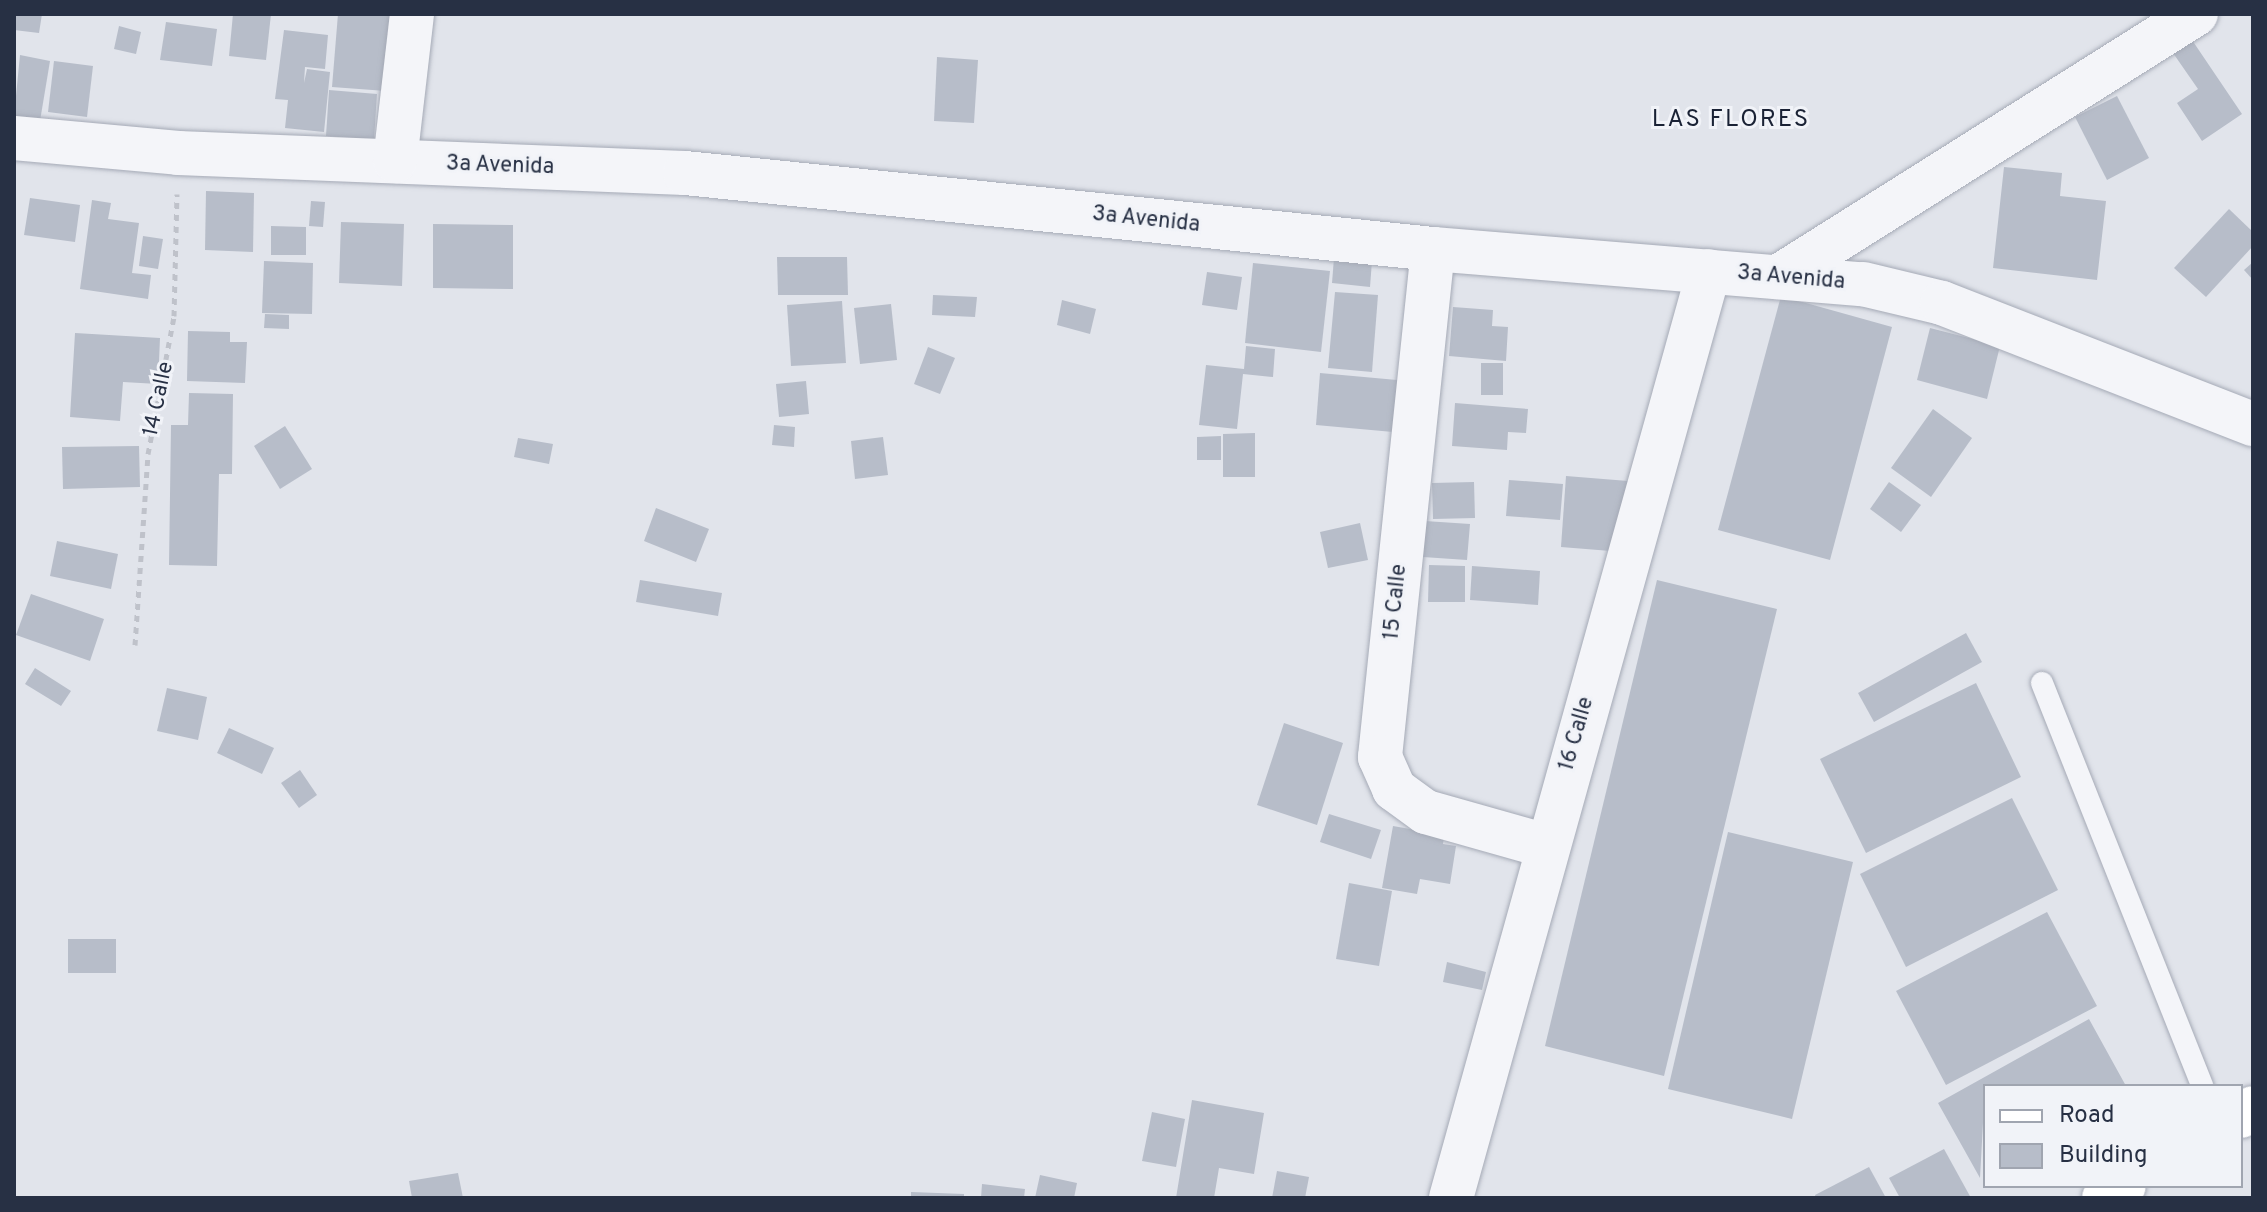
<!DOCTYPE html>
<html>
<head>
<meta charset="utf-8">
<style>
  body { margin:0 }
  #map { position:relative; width:2267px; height:1212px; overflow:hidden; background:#e1e4eb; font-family:Overpass,sans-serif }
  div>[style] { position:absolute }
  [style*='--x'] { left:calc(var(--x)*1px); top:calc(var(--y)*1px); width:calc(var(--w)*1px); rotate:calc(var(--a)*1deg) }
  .building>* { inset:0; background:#b7bdc9 }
  .path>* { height:5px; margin-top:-2.5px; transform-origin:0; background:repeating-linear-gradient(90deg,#bfc2ca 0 6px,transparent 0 12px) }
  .roads { filter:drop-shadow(0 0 2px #a5aab6) drop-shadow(0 0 2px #a5aab6) }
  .lane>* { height:22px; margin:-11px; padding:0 11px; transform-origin:11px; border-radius:11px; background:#f4f5f9 }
  .street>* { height:44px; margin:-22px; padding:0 22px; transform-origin:22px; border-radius:22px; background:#f4f5f9 }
  .primary>* { height:44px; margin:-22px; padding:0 22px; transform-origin:22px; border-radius:22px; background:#fff }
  span { translate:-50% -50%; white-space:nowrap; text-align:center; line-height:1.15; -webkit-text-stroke:6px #f1f3f8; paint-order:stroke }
  .street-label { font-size:22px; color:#273044 }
  .neighbourhood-label { font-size:24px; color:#1a2235; letter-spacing:2px }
  .frame { position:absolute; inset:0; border:16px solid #273044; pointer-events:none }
  .legend { position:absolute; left:1983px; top:1084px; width:260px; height:104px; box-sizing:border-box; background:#f1f3f8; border:2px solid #a0a5b0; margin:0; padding:10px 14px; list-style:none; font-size:24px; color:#273044 }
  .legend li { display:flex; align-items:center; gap:16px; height:40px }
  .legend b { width:40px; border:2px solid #a0a5b0 }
</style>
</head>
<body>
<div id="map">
  <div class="building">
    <div style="clip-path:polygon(14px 14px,42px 14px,39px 33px,14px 30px)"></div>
    <div style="clip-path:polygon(233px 14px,271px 14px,266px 60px,229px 56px)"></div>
    <div style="clip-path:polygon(338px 14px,392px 14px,386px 91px,332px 87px)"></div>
    <div style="clip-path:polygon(166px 22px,217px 29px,212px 66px,160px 60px)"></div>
    <div style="clip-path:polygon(119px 26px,141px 32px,136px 54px,114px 49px)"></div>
    <div style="clip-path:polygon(284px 30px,328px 35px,325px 69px,305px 67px,304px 83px,307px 69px,330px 72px,324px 132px,285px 128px,288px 100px,275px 99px)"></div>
    <div style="clip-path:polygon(2192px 40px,2242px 114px,2202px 141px,2177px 103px,2198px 89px,2173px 53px)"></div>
    <div style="clip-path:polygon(20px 55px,50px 61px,40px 121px,14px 116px)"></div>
    <div style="clip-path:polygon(937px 57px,978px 60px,974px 123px,934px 121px)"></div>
    <div style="clip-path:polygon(54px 61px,93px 66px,87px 117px,48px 112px)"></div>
    <div style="clip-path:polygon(329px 90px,377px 94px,374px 140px,326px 136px)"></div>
    <div style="clip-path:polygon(2117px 96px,2149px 158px,2107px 180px,2075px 117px)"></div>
    <div style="clip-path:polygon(2004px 167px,2062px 173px,2060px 196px,2106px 201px,2097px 280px,1993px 268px)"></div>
    <div style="clip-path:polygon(206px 191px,254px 193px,253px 252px,205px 250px)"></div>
    <div style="clip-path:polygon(30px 198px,80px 205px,75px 242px,24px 235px)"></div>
    <div style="clip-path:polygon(92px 200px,111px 203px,108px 219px,139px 223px,132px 273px,151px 275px,148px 299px,80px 289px)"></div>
    <div style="clip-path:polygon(311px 201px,325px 202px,323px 227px,309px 226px)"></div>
    <div style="clip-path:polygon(2229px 209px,2253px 232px,2253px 246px,2206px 297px,2174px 268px)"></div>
    <div style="clip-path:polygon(341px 222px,404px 224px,402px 286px,339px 283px)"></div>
    <div style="clip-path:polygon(433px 224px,513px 225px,513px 289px,433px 288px)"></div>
    <div style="clip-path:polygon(271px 226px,306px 227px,306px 255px,271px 255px)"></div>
    <div style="clip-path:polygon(143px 236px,163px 239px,158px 269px,139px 266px)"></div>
    <div style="clip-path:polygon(777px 257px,847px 257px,848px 295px,778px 295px)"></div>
    <div style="clip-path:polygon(1334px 258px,1372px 261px,1370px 287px,1332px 283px)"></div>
    <div style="clip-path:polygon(264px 261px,313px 263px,312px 314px,262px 313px)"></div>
    <div style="clip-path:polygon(2253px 262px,2253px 280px,2244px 270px)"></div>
    <div style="clip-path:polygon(1253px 263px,1330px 271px,1321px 352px,1245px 343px)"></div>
    <div style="clip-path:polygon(1207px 272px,1242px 277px,1237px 310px,1202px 305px)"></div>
    <div style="clip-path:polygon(1335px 292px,1378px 295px,1372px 372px,1328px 368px)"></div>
    <div style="clip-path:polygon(933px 295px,977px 297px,975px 317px,932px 315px)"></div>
    <div style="clip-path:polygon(1781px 296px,1892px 327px,1830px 560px,1718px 530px)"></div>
    <div style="clip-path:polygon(1062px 300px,1096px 309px,1090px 334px,1057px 325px)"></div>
    <div style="clip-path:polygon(842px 301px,846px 363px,791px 366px,787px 305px)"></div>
    <div style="clip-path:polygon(891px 304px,897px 360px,860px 364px,854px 308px)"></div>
    <div style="clip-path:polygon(1453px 307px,1493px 310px,1492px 326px,1508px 327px,1506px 361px,1449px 356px)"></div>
    <div style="clip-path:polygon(265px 314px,289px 315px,289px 329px,264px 328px)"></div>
    <div style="clip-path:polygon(1930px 328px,2000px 346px,1987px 399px,1917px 380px)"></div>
    <div style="clip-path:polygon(188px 331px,230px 332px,230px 342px,247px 342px,245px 383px,187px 381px)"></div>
    <div style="clip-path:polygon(75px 333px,160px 338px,158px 384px,123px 382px,120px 421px,70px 417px)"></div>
    <div style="clip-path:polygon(1246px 346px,1275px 349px,1273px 377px,1243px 374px,1237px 429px,1199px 425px,1206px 365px,1244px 369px)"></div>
    <div style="clip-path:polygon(928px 347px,955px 358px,940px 394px,914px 384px)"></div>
    <div style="clip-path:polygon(1481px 363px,1503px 363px,1503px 395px,1481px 395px)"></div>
    <div style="clip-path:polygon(1320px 373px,1408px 381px,1404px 433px,1316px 425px)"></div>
    <div style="clip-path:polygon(806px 381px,809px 414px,779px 417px,776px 384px)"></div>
    <div style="clip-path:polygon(189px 393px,233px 394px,232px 474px,219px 474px,217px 566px,169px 565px,171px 425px,188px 425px)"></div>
    <div style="clip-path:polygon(1455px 403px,1528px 409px,1526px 433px,1508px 432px,1507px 450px,1452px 446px)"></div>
    <div style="clip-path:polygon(1933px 409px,1972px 438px,1931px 497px,1891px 468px)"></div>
    <div style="clip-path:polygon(774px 425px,795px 427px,794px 447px,772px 445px)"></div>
    <div style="clip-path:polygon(285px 426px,312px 469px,280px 489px,254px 446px)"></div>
    <div style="clip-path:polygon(1255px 433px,1255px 477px,1223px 477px,1223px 434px)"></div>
    <div style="clip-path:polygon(1221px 436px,1221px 460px,1197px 460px,1197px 437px)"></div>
    <div style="clip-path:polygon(883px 437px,888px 475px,855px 479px,851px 441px)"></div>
    <div style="clip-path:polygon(518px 438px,553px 444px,549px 464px,514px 457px)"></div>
    <div style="clip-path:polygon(139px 446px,140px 487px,63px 489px,62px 447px)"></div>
    <div style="clip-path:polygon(1566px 476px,1628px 481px,1623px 552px,1561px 547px)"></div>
    <div style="clip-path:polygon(1509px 480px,1563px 484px,1560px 520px,1506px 516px)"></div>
    <div style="clip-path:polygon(1474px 482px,1475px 518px,1433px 519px,1432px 483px)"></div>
    <div style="clip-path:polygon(1889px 482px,1921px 505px,1901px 532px,1870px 509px)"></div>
    <div style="clip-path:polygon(656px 508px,709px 529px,696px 562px,644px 541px)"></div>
    <div style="clip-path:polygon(1425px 521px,1470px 524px,1467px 560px,1423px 557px)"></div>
    <div style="clip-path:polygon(1360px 523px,1368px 560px,1328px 568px,1320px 532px)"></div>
    <div style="clip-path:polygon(57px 541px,118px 554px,111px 589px,50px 576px)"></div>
    <div style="clip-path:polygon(1429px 565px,1465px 566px,1465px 602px,1428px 602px)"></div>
    <div style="clip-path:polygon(1472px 566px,1540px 571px,1538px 605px,1470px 600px)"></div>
    <div style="clip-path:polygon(640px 580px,722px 593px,718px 616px,636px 602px)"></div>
    <div style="clip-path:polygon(1657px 580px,1777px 609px,1664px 1076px,1545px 1046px)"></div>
    <div style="clip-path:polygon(31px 594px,104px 619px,90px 661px,16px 635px)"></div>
    <div style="clip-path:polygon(1966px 633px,1982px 662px,1874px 722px,1858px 693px)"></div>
    <div style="clip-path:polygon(35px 668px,71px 691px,61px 706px,25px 684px)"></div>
    <div style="clip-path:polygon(1976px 683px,2021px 777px,1866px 853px,1820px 759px)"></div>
    <div style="clip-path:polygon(167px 688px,207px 697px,198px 740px,157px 731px)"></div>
    <div style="clip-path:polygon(1284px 723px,1343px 743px,1317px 825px,1257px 805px)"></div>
    <div style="clip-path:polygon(229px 728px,274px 748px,262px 774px,217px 753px)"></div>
    <div style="clip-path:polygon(300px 770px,317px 795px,299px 808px,281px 783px)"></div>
    <div style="clip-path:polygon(2012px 798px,2058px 890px,1906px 967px,1860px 874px)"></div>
    <div style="clip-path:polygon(1329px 814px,1381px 830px,1371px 859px,1320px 842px)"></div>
    <div style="clip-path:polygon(1393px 826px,1444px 835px,1443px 844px,1456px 846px,1450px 884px,1420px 879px,1417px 894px,1382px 888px)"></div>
    <div style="clip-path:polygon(1728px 832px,1853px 862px,1792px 1119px,1668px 1089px)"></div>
    <div style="clip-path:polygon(1349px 883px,1392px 891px,1379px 966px,1336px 959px)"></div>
    <div style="clip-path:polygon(2047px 912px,2097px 1006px,1946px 1085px,1896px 991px)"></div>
    <div style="clip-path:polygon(68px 939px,116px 939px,116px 973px,68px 973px)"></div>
    <div style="clip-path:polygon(1447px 962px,1486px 972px,1482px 990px,1443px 982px)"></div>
    <div style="clip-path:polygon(2089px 1019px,2126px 1086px,1985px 1086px,1980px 1178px,1938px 1103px)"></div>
    <div style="clip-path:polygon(1192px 1100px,1264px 1113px,1254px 1174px,1219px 1168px,1214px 1198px,1176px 1198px)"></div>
    <div style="clip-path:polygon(1152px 1112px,1185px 1119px,1176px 1167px,1142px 1161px)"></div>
    <div style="clip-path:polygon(1944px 1149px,1971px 1198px,1900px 1198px,1889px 1178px)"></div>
    <div style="clip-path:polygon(1869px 1167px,1886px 1198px,1816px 1198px,1815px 1195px)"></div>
    <div style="clip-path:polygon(1277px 1171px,1309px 1177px,1305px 1198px,1272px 1198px)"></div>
    <div style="clip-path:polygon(458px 1173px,463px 1198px,412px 1198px,409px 1181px)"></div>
    <div style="clip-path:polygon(1040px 1175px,1077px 1183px,1074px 1198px,1035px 1198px)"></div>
    <div style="clip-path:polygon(982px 1184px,1025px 1189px,1024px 1198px,981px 1198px)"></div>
    <div style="clip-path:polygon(911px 1192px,964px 1194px,964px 1198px,911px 1198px)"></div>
  </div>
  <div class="path">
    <div style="--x:135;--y:645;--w:191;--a:-86.1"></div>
    <div style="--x:148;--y:454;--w:140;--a:-79.3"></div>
    <div style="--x:174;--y:316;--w:122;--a:-88.6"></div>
  </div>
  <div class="roads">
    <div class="lane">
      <div style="--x:2042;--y:683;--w:434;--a:68.3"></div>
    </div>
    <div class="street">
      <div style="--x:14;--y:138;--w:165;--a:5.2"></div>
      <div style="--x:178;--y:153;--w:507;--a:2.26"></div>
      <div style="--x:685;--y:173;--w:752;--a:5.8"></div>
      <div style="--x:1433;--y:249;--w:431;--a:4.7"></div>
      <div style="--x:1863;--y:284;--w:81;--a:13.5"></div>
      <div style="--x:1942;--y:303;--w:334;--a:21.3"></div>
      <div style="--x:395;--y:161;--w:148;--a:-83.4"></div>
      <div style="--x:1433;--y:249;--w:511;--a:95.96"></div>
      <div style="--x:1380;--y:757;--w:35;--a:66"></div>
      <div style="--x:1394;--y:789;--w:39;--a:36"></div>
      <div style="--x:1426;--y:812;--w:125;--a:15.8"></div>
      <div style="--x:1778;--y:277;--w:494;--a:-32.2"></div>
      <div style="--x:1451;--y:1198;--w:962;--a:-74.45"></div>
    </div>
    <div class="primary">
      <div style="--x:2241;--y:1116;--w:14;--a:-34"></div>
      <div style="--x:2104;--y:1198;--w:23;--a:-31"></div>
    </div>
  </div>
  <div class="street-label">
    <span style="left:500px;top:166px;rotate:2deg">3a Avenida</span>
    <span style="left:1146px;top:220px;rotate:6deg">3a Avenida</span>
    <span style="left:1791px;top:278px;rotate:5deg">3a Avenida</span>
    <span style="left:159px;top:399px;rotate:-78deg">14 Calle</span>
    <span style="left:1396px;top:602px;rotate:-84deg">15 Calle</span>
    <span style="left:1577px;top:734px;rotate:-74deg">16 Calle</span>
  </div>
  <div class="neighbourhood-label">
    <span style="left:1731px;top:121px">LAS FLORES</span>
  </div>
  <div class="frame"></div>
  <ul class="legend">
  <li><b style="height:10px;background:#fff"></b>Road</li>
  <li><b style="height:22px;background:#b7bdc9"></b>Building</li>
  </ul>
</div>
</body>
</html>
